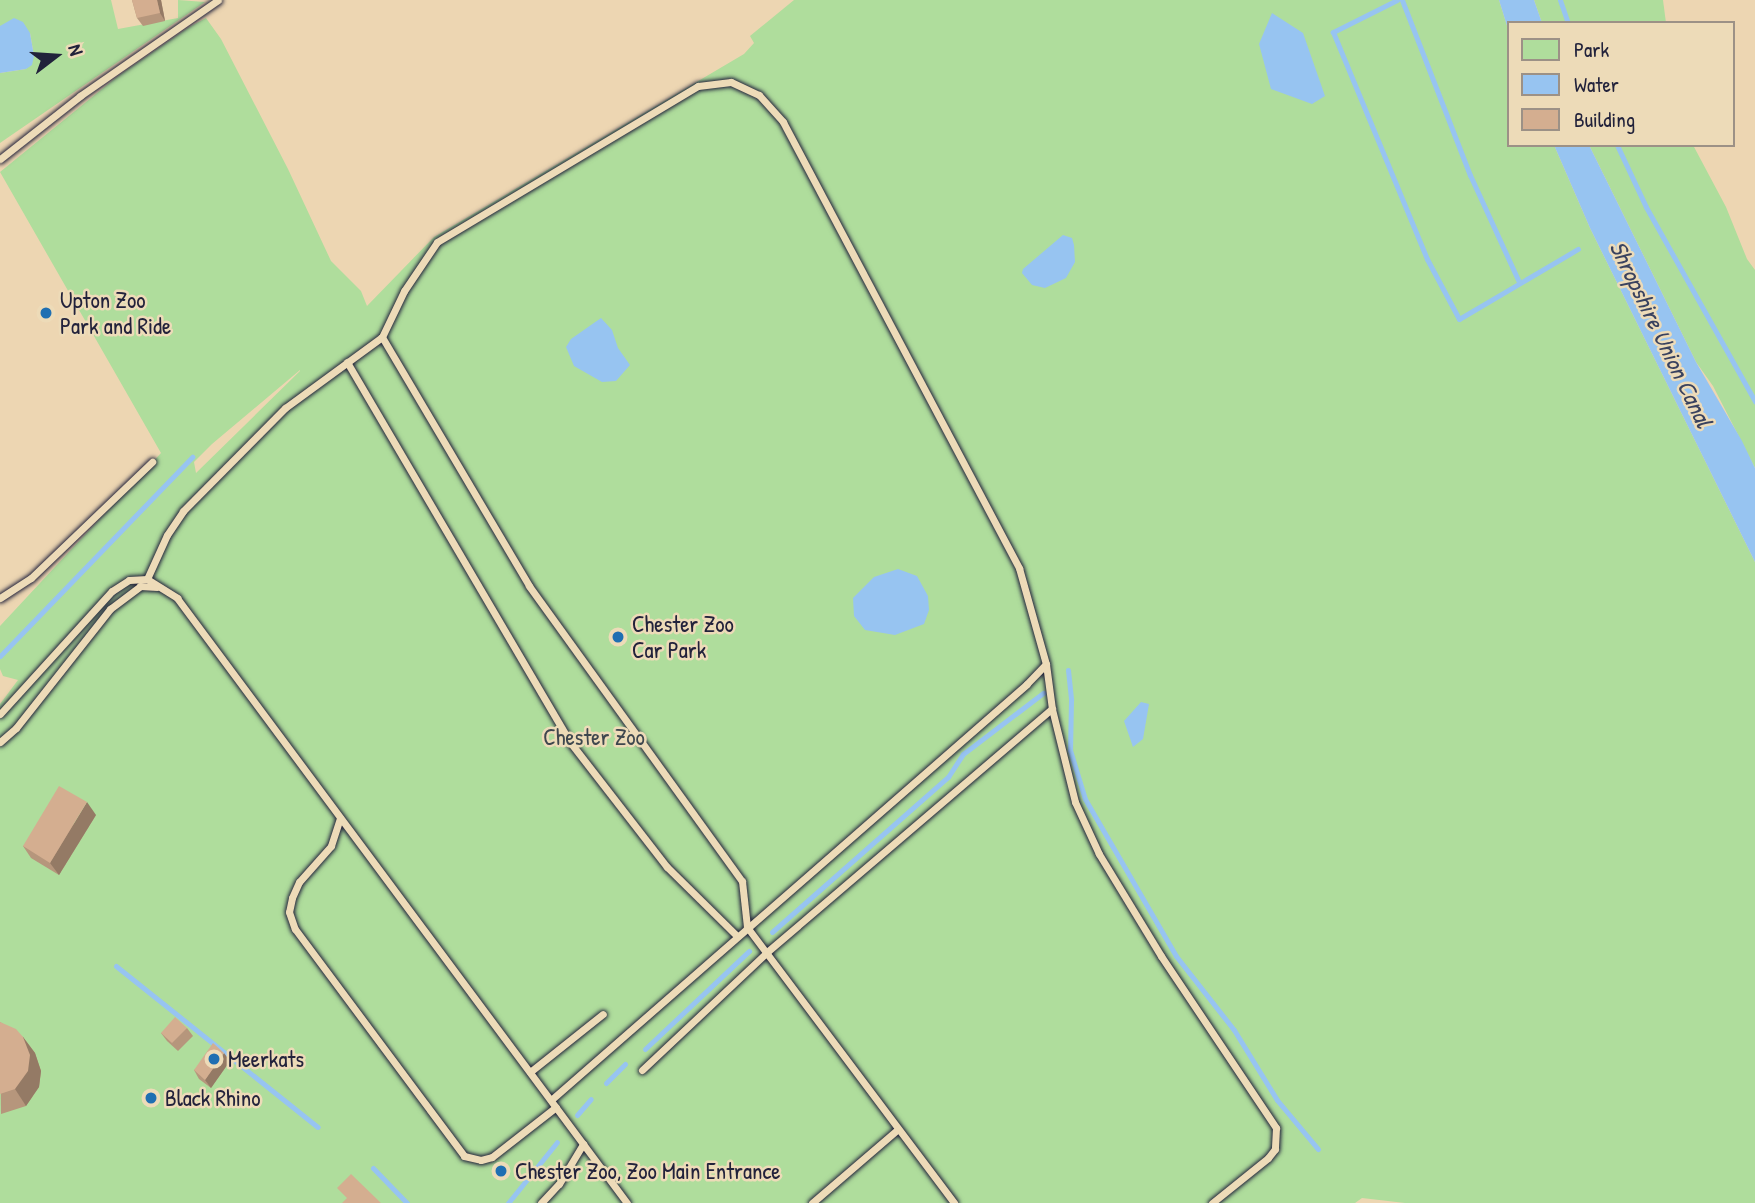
<!DOCTYPE html>
<html>
<head>
<meta charset="utf-8">
<style>
  body { margin:0 }
  #map { position:relative; width:1755px; height:1203px; overflow:hidden; background:#edd6b2; font-family:"Patrick Hand",sans-serif }
  div>[style] { position:absolute }
  [style*='--x'] { left:calc(var(--x)*1px); top:calc(var(--y)*1px); width:calc(var(--w)*1px); rotate:calc(var(--a)*1deg) }
  .green>* { inset:0; background:#afdd9c }
  .water>* { inset:0; background:#97c4f1 }
  .stream>* { height:5px; margin:-2.5px; padding:0 2.5px; transform-origin:2.5px; border-radius:2.5px; background:#97c4f1 }
  .roads { filter:drop-shadow(0 0 2px #22223b) drop-shadow(0 0 2px #22223b) }
  .lane>* { height:7px; margin:-3.5px; padding:0 3.5px; transform-origin:3.5px; border-radius:3.5px; background:#eddbb8 }
  .wall>* { inset:0; background:#b6967c }
  .shaded-wall>* { inset:0; background:#947a65 }
  .building>* { inset:0; background:#d4ae90 }
  .dots>* { width:19px; height:19px; translate:-50% -50%; box-sizing:border-box; border:4px solid #eddbb8; border-radius:50% }
  span { translate:-50% -50%; white-space:nowrap; text-align:center; line-height:1.15; -webkit-text-stroke:5px #eddbb8; paint-order:stroke }
  .poi-label { font-size:23px; color:#22223b }
  .left { translate:0 -50%; text-align:left }
  .park-label { font-size:23px; color:#3e474e }
  .water-label { font-size:24px; color:#39425f; font-style:italic }
  .legend { position:absolute; left:1507px; top:21px; width:228px; height:126px; box-sizing:border-box; background:#eddbb8; border:2px solid #9c9186; margin:0; padding:9px 12px; list-style:none; font-size:21px; color:#22223b }
  .legend li { display:flex; align-items:center; gap:14px; height:35px }
  .legend b { width:35px; border:2px solid #9c9186 }
  .north { position:absolute; left:21px; top:21px; width:70px; height:70px; -webkit-text-stroke:5px #eddbb8; paint-order:stroke; rotate:73deg; font-size:19px; font-weight:700; line-height:28px; text-align:center; color:#22223b }
  .north::after { content:''; display:block; margin:auto; width:24px; height:32px; background:#22223b; clip-path:polygon(50% 0,100% 100%,50% 72%,0 100%) }
</style>
</head>
<body>
<div id="map">
  <div class="green">
    <div style="clip-path:polygon(0 0,111px 0,118px 29px,178px 18px,178px 0,205px 2px,0 143px,0 73px,26px 69px,34px 56px,30px 33px,0 26px)"></div>
    <div style="clip-path:polygon(evenodd,794px 0,1499px 0,1508px 29px,1508px 145px,1554px 145px,1590px 228px,1755px 562px,1755px 1203px,1405px 1203px,1362px 1198px,1355px 1203px,0 1203px,0 704px,18px 680px,3px 676px,0 669px,0 626px,161px 453px,0 172px,118px 76px,189px 27px,206px 18px,221px 39px,288px 169px,331px 261px,361px 291px,367px 306px,434px 237px,744px 54px,754px 43px,750px 36px,794px 0,300px 370px,300px 371px,196px 473px,194px 462px,212px 444px,300px 370px)"></div>
    <div style="clip-path:polygon(1534px 0,1663px 0,1666px 23px,1542px 23px)"></div>
    <div style="clip-path:polygon(1589px 145px,1693px 145px,1726px 207px,1747px 259px,1755px 270px,1755px 468px,1713px 386px,1696px 362px)"></div>
  </div>
  <div class="water">
    <div style="clip-path:polygon(1499px 0,1534px 0,1542px 23px,1508px 23px,1508px 29px)"></div>
    <div style="clip-path:polygon(1272px 13px,1303px 33px,1325px 96px,1312px 104px,1271px 89px,1259px 44px)"></div>
    <div style="clip-path:polygon(14px 18px,23px 22px,30px 33px,34px 56px,32px 65px,26px 69px,0 73px,0 26px)"></div>
    <div style="clip-path:polygon(1554px 145px,1589px 145px,1696px 362px,1742px 441px,1755px 468px,1755px 562px,1590px 228px)"></div>
    <div style="clip-path:polygon(1063px 235px,1072px 238px,1074px 245px,1075px 262px,1066px 278px,1045px 288px,1032px 285px,1022px 273px,1023px 269px)"></div>
    <div style="clip-path:polygon(601px 318px,612px 330px,618px 348px,630px 365px,616px 381px,602px 382px,574px 366px,566px 347px,571px 339px)"></div>
    <div style="clip-path:polygon(898px 569px,917px 576px,928px 596px,929px 610px,924px 624px,895px 635px,865px 630px,854px 616px,853px 598px,874px 577px)"></div>
    <div style="clip-path:polygon(1141px 702px,1149px 704px,1143px 739px,1133px 747px,1124px 721px)"></div>
  </div>
  <div class="stream">
    <div style="--x:1397;--y:0;--w:72;--a:153.4"></div>
    <div style="--x:1333;--y:32;--w:246;--a:67.5"></div>
    <div style="--x:1427;--y:259;--w:68;--a:61.9"></div>
    <div style="--x:1459;--y:319;--w:138;--a:-30.5"></div>
    <div style="--x:1402;--y:0;--w:188;--a:68.8"></div>
    <div style="--x:1470;--y:175;--w:118;--a:65.4"></div>
    <div style="--x:1560;--y:0;--w:24;--a:71"></div>
    <div style="--x:1617;--y:145;--w:68;--a:64.9"></div>
    <div style="--x:1646;--y:207;--w:223;--a:60.7"></div>
    <div style="--x:0;--y:656;--w:277;--a:-46"></div>
    <div style="--x:1068;--y:670;--w:30;--a:84"></div>
    <div style="--x:1071;--y:700;--w:50;--a:91.1"></div>
    <div style="--x:1070;--y:750;--w:51;--a:73"></div>
    <div style="--x:1085;--y:799;--w:181;--a:59.9"></div>
    <div style="--x:1176;--y:956;--w:94;--a:51.9"></div>
    <div style="--x:1234;--y:1030;--w:82;--a:58.4"></div>
    <div style="--x:1277;--y:1100;--w:64;--a:50.1"></div>
    <div style="--x:772;--y:932;--w:235;--a:-41.4"></div>
    <div style="--x:948;--y:777;--w:27;--a:-57"></div>
    <div style="--x:963;--y:754;--w:101;--a:-37.3"></div>
    <div style="--x:116;--y:966;--w:258;--a:38.6"></div>
    <div style="--x:645;--y:1049;--w:143;--a:-43.3"></div>
    <div style="--x:606;--y:1083;--w:27;--a:-45"></div>
    <div style="--x:577;--y:1115;--w:21;--a:-49"></div>
    <div style="--x:373;--y:1168;--w:49;--a:45.8"></div>
    <div style="--x:508;--y:1203;--w:78;--a:-51.2"></div>
  </div>
  <div class="roads">
    <div class="lane">
      <div style="--x:0;--y:159;--w:102;--a:-38.2"></div>
      <div style="--x:80;--y:96;--w:168;--a:-34.8"></div>
      <div style="--x:382;--y:337;--w:289;--a:59.4"></div>
      <div style="--x:529;--y:586;--w:364;--a:54.2"></div>
      <div style="--x:742;--y:881;--w:46;--a:83.8"></div>
      <div style="--x:747;--y:927;--w:345;--a:53.1"></div>
      <div style="--x:347;--y:362;--w:441;--a:59.6"></div>
      <div style="--x:570;--y:742;--w:158;--a:52.2"></div>
      <div style="--x:667;--y:867;--w:98;--a:44.6"></div>
      <div style="--x:147;--y:579;--w:48;--a:-65.6"></div>
      <div style="--x:167;--y:535;--w:29;--a:-56"></div>
      <div style="--x:183;--y:511;--w:145;--a:-45.3"></div>
      <div style="--x:285;--y:408;--w:120;--a:-36.2"></div>
      <div style="--x:382;--y:337;--w:51;--a:-64.4"></div>
      <div style="--x:404;--y:291;--w:59;--a:-56"></div>
      <div style="--x:437;--y:242;--w:304;--a:-30.9"></div>
      <div style="--x:698;--y:86;--w:33;--a:-7"></div>
      <div style="--x:731;--y:82;--w:31;--a:25"></div>
      <div style="--x:759;--y:95;--w:36;--a:48"></div>
      <div style="--x:783;--y:122;--w:505;--a:62.11"></div>
      <div style="--x:1019;--y:568;--w:100;--a:74.3"></div>
      <div style="--x:1046;--y:664;--w:28;--a:134"></div>
      <div style="--x:1027;--y:684;--w:632;--a:138.85"></div>
      <div style="--x:0;--y:598;--w:37;--a:-33"></div>
      <div style="--x:31;--y:578;--w:168;--a:-43.8"></div>
      <div style="--x:1052;--y:709;--w:96;--a:76.1"></div>
      <div style="--x:1075;--y:802;--w:57;--a:65.2"></div>
      <div style="--x:1099;--y:854;--w:119;--a:58.7"></div>
      <div style="--x:1161;--y:956;--w:207;--a:56.2"></div>
      <div style="--x:1276;--y:1128;--w:21;--a:93"></div>
      <div style="--x:1275;--y:1149;--w:11;--a:128"></div>
      <div style="--x:1268;--y:1158;--w:72;--a:141.2"></div>
      <div style="--x:0;--y:714;--w:166;--a:-47.7"></div>
      <div style="--x:112;--y:591;--w:20;--a:-33"></div>
      <div style="--x:129;--y:580;--w:18;--a:-3"></div>
      <div style="--x:147;--y:579;--w:36;--a:32"></div>
      <div style="--x:177;--y:598;--w:754;--a:53.36"></div>
      <div style="--x:0;--y:742;--w:21;--a:-41"></div>
      <div style="--x:16;--y:728;--w:152;--a:-51.7"></div>
      <div style="--x:110;--y:609;--w:38;--a:-37"></div>
      <div style="--x:140;--y:586;--w:17;--a:3"></div>
      <div style="--x:340;--y:818;--w:29;--a:108"></div>
      <div style="--x:331;--y:846;--w:48;--a:131.6"></div>
      <div style="--x:299;--y:882;--w:17;--a:114"></div>
      <div style="--x:292;--y:898;--w:14;--a:102"></div>
      <div style="--x:289;--y:912;--w:18;--a:71"></div>
      <div style="--x:295;--y:929;--w:283;--a:53.3"></div>
      <div style="--x:464;--y:1156;--w:17;--a:13"></div>
      <div style="--x:481;--y:1160;--w:11;--a:-15"></div>
      <div style="--x:492;--y:1157;--w:81;--a:-38"></div>
      <div style="--x:642;--y:1070;--w:172;--a:-43.3"></div>
      <div style="--x:767;--y:952;--w:375;--a:-40.5"></div>
      <div style="--x:1052;--y:709;--w:45;--a:-97.6"></div>
      <div style="--x:530;--y:1072;--w:93;--a:-38.5"></div>
      <div style="--x:541;--y:1203;--w:26;--a:-47"></div>
      <div style="--x:559;--y:1184;--w:47;--a:-59"></div>
      <div style="--x:812;--y:1203;--w:113;--a:-40.7"></div>
    </div>
  </div>
  <div class="wall">
    <div style="clip-path:polygon(132px 0,161px 0,165px 21px,143px 26px,137px 18px)"></div>
    <div style="clip-path:polygon(96px 815px,59px 875px,31px 858px,23px 846px)"></div>
    <div style="clip-path:polygon(0 1022px,23px 1037px,35px 1053px,41px 1071px,39px 1087px,26px 1106px,1px 1114px)"></div>
    <div style="clip-path:polygon(187px 1028px,193px 1036px,178px 1051px,167px 1041px,161px 1033px)"></div>
    <div style="clip-path:polygon(230px 1061px,211px 1088px,199px 1079px,194px 1070px)"></div>
  </div>
  <div class="shaded-wall">
    <div style="clip-path:polygon(157px 0,161px 0,165px 21px,160px 13px)"></div>
    <div style="clip-path:polygon(87px 802px,96px 815px,59px 875px,50px 863px)"></div>
    <div style="clip-path:polygon(23px 1037px,35px 1053px,41px 1071px,39px 1087px,26px 1106px,15px 1089px)"></div>
    <div style="clip-path:polygon(224px 1053px,230px 1061px,211px 1088px,205px 1080px)"></div>
  </div>
  <div class="building">
    <div style="clip-path:polygon(132px 0,157px 0,160px 13px,137px 18px)"></div>
    <div style="clip-path:polygon(59px 786px,87px 802px,50px 863px,23px 846px)"></div>
    <div style="clip-path:polygon(175px 1017px,187px 1028px,172px 1043px,161px 1033px)"></div>
    <div style="clip-path:polygon(0 1022px,16px 1029px,23px 1037px,30px 1055px,28px 1071px,15px 1089px,0 1094px)"></div>
    <div style="clip-path:polygon(213px 1043px,224px 1053px,205px 1080px,194px 1070px)"></div>
    <div style="clip-path:polygon(351px 1174px,381px 1203px,342px 1203px,347px 1198px,337px 1188px)"></div>
  </div>
  <div class="dots">
    <div style="left:46px;top:313px;background:#1f6fb2"></div>
    <div style="left:618px;top:637px;background:#1f6fb2"></div>
    <div style="left:214px;top:1059px;background:#1f6fb2"></div>
    <div style="left:151px;top:1098px;background:#1f6fb2"></div>
    <div style="left:501px;top:1171px;background:#1f6fb2"></div>
  </div>
  <div class="poi-label">
    <span class="left" style="left:60px;top:313px">Upton Zoo<br>Park and Ride</span>
    <span class="left" style="left:632px;top:637px">Chester Zoo<br>Car Park</span>
    <span class="left" style="left:228px;top:1059px">Meerkats</span>
    <span class="left" style="left:165px;top:1098px">Black Rhino</span>
    <span class="left" style="left:515px;top:1171px">Chester Zoo, Zoo Main Entrance</span>
  </div>
  <div class="park-label">
    <span style="left:594px;top:737px">Chester Zoo</span>
  </div>
  <div class="water-label">
    <span style="left:1661px;top:334px;rotate:64deg">Shropshire Union Canal</span>
  </div>
  <ul class="legend">
  <li><b style="height:19px;background:#afdd9c"></b>Park</li>
  <li><b style="height:19px;background:#97c4f1"></b>Water</li>
  <li><b style="height:19px;background:#d4ae90"></b>Building</li>
  </ul>
  <div class="north">N</div>
</div>
</body>
</html>
